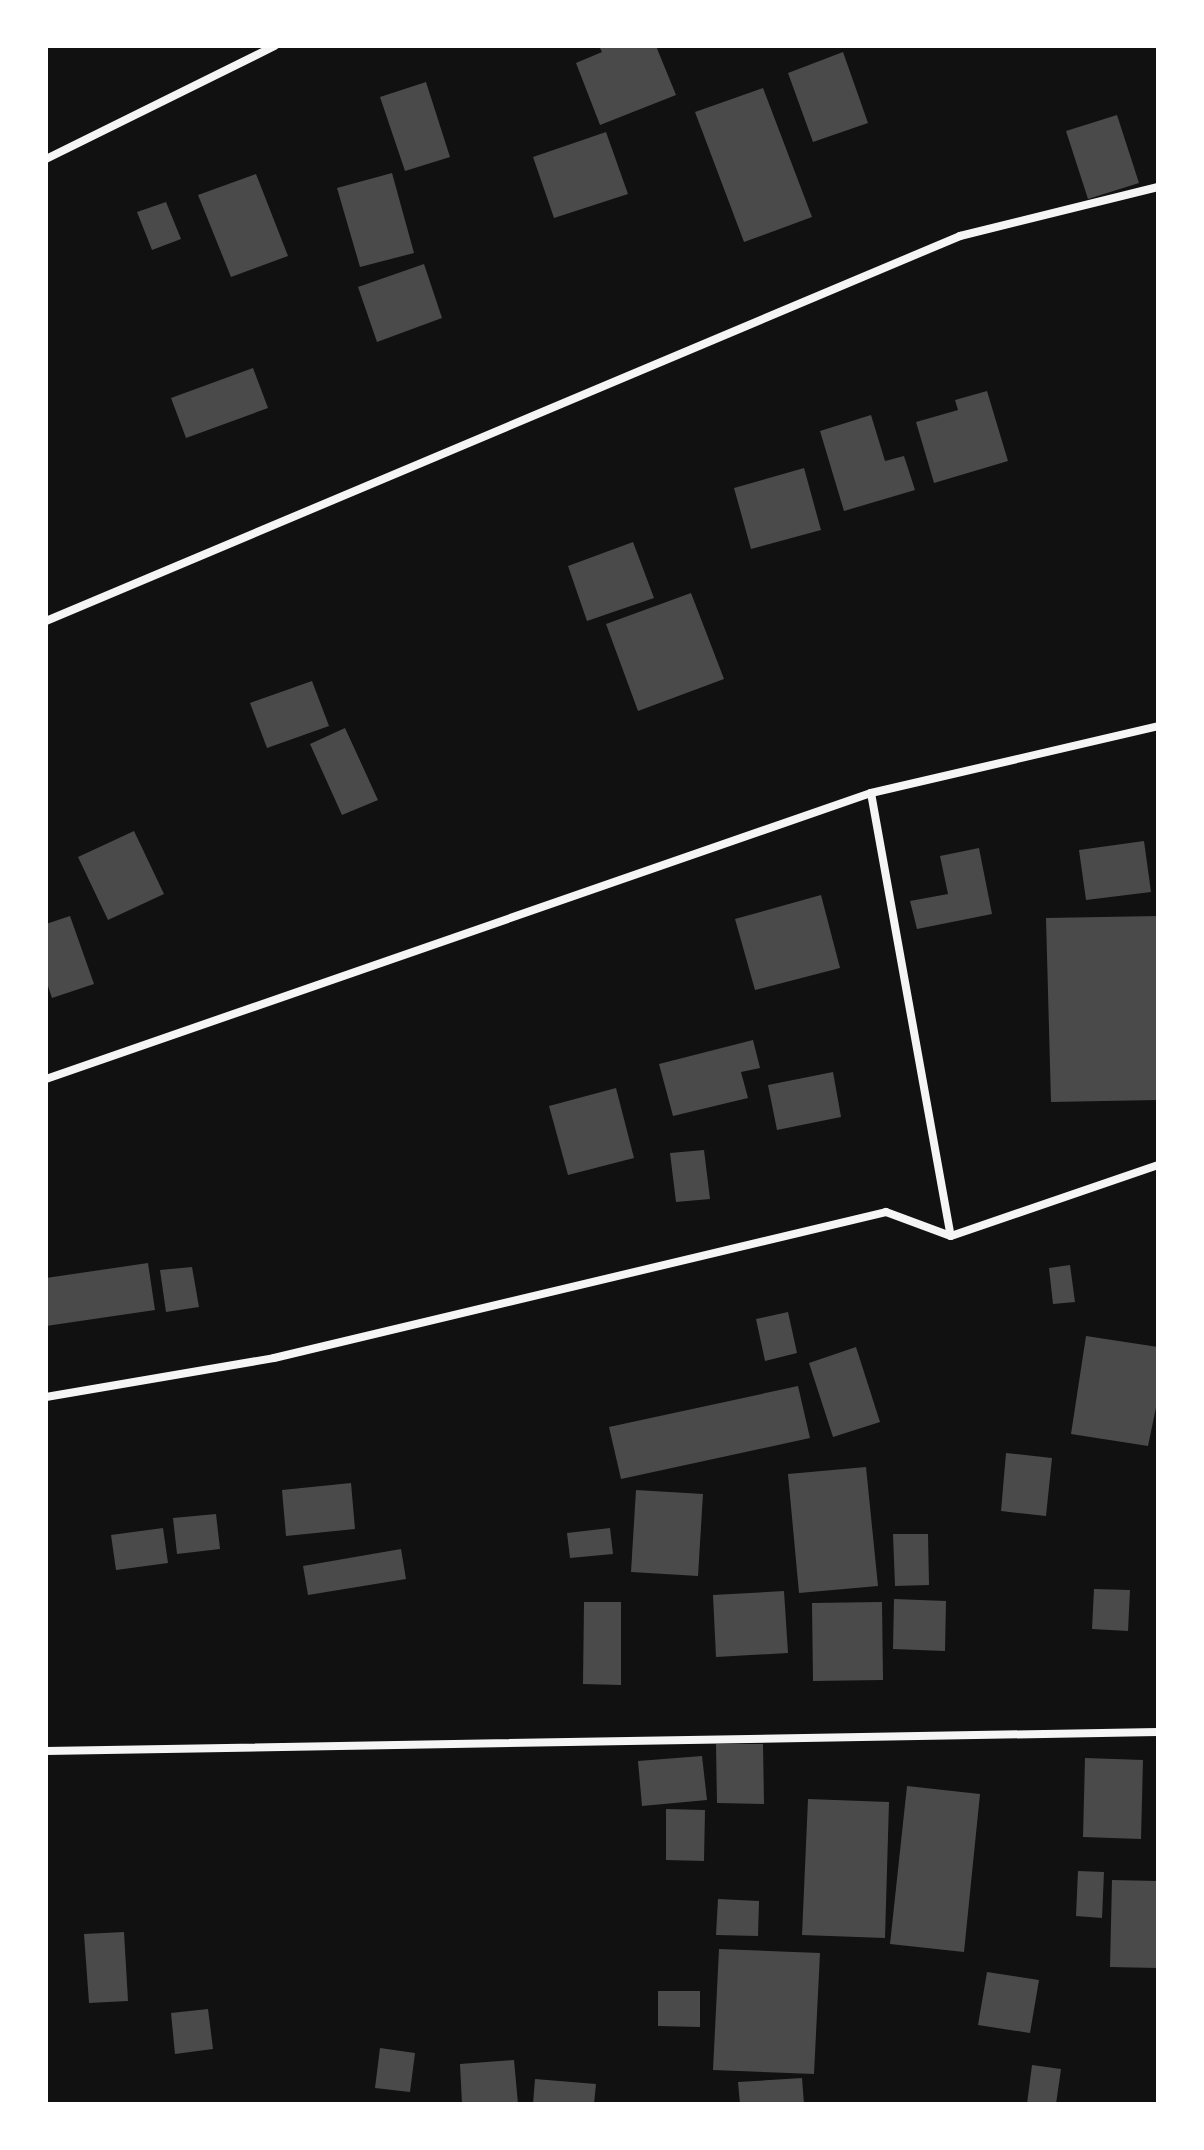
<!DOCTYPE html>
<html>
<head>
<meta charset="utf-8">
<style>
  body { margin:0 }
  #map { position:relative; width:1204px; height:2150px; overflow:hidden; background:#111; font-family:Merriweather,serif }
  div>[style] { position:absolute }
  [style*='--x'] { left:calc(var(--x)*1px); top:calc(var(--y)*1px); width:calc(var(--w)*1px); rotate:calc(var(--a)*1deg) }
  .building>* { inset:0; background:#4a4a4a }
  .minor>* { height:8px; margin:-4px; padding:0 4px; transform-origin:4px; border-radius:4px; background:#f5f5f5 }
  span { translate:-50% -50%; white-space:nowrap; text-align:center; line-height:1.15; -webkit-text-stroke:6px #fff; paint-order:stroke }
  .frame { position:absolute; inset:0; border:48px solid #fff; pointer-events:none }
</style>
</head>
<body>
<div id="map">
  <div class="building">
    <div style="clip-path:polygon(599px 46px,656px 46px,676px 95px,600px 125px,576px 63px,602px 52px)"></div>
    <div style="clip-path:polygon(843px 52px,868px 123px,813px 142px,788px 73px)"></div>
    <div style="clip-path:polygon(426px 82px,450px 157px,405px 171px,380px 97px)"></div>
    <div style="clip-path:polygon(763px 88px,812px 217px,744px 242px,695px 112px)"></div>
    <div style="clip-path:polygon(1117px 115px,1139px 183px,1088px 199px,1066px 131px)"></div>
    <div style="clip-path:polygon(606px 132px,628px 194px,554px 218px,533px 157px)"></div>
    <div style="clip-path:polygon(392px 173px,414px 253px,360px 267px,337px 188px)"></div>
    <div style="clip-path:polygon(256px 174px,288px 256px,231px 277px,198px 195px)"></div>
    <div style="clip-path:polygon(166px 202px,181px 239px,152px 250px,137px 212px)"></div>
    <div style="clip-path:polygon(424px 264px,442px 318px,377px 342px,358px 287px)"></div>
    <div style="clip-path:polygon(253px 368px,268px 408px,186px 438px,171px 398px)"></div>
    <div style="clip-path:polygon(987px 391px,1008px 461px,934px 483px,916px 422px,958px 410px,955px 400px)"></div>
    <div style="clip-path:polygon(871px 415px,885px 461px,904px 456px,915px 490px,844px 511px,820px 431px)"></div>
    <div style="clip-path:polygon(804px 468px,821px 530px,751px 549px,734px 488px)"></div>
    <div style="clip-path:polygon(633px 542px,654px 598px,587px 621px,568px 566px)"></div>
    <div style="clip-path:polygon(691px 593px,724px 679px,638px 711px,606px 624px)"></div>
    <div style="clip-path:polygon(312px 681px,329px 726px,267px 748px,250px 703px)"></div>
    <div style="clip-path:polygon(345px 728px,378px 800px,342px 815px,310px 744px)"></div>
    <div style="clip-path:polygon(134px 831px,164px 894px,108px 920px,78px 857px)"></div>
    <div style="clip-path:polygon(1144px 841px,1151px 892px,1086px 900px,1079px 850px)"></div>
    <div style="clip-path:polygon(979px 848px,992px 914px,917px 929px,910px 901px,948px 894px,940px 856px)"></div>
    <div style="clip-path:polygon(821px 895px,840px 968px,755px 990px,735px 919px)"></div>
    <div style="clip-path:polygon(70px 916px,94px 984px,52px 998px,46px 980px,46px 924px)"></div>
    <div style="clip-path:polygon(1158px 916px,1158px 1100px,1051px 1102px,1046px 918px)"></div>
    <div style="clip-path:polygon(753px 1040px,760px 1068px,741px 1072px,748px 1098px,673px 1116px,659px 1064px)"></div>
    <div style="clip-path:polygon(833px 1072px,841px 1117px,777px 1130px,768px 1085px)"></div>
    <div style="clip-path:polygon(616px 1088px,634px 1158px,568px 1175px,549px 1106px)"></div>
    <div style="clip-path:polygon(704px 1150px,710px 1199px,676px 1202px,670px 1153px)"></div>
    <div style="clip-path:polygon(148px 1263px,155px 1310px,46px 1326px,46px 1278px)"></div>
    <div style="clip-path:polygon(1070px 1265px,1075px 1302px,1053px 1304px,1049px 1268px)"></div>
    <div style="clip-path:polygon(192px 1267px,199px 1307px,166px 1312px,160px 1270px)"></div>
    <div style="clip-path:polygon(788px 1312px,797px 1353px,765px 1361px,756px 1319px)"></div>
    <div style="clip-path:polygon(1086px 1336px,1158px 1347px,1158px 1398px,1148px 1446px,1071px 1434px)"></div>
    <div style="clip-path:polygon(856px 1347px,880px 1422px,833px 1437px,809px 1363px)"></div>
    <div style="clip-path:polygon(798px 1386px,810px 1438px,621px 1479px,609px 1427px)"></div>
    <div style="clip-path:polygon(1006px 1453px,1052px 1458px,1046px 1516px,1001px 1511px)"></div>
    <div style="clip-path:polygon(866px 1467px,878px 1586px,799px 1593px,788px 1474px)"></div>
    <div style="clip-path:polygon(351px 1483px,355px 1529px,286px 1536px,282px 1490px)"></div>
    <div style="clip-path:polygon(636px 1490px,703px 1494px,698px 1576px,631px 1572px)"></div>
    <div style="clip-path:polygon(216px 1514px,220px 1549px,177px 1554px,173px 1518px)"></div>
    <div style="clip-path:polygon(163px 1528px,168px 1563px,116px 1570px,111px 1535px)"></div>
    <div style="clip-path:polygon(610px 1528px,613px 1554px,570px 1558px,567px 1533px)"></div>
    <div style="clip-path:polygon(893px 1534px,928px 1534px,929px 1585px,895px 1586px)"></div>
    <div style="clip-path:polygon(401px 1549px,406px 1579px,308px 1595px,303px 1566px)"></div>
    <div style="clip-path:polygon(1094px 1589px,1130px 1590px,1128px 1631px,1092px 1629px)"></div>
    <div style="clip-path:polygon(784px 1591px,788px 1653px,716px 1657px,713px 1595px)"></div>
    <div style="clip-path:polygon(894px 1599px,946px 1601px,945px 1651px,893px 1649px)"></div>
    <div style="clip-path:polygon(584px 1602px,621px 1602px,621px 1685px,583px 1684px)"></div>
    <div style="clip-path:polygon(882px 1602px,883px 1680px,813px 1681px,812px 1603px)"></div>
    <div style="clip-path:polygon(716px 1744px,763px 1744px,764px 1804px,717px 1803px)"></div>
    <div style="clip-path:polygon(702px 1756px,707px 1800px,642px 1806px,638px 1761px)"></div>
    <div style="clip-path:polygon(1085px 1758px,1143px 1760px,1141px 1839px,1083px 1837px)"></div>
    <div style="clip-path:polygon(907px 1786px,980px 1794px,964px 1952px,890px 1944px)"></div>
    <div style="clip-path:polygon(808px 1799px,889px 1802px,885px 1938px,802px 1935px)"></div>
    <div style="clip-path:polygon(666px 1809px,705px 1810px,704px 1861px,666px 1860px)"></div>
    <div style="clip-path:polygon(1078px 1871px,1104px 1872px,1102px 1918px,1076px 1916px)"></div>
    <div style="clip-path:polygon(1112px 1880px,1158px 1881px,1158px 1968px,1110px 1967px)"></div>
    <div style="clip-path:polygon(718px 1899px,759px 1901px,758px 1936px,716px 1935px)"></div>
    <div style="clip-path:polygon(124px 1932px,128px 2001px,89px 2003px,84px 1934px)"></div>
    <div style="clip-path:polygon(719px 1949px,820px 1953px,814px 2074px,713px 2070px)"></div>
    <div style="clip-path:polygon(987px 1972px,1039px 1980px,1030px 2033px,978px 2025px)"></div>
    <div style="clip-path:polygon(658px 1991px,700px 1991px,700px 2027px,658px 2026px)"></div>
    <div style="clip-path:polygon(208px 2009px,213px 2049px,175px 2054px,171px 2013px)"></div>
    <div style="clip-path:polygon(380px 2048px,415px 2053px,410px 2092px,375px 2088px)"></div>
    <div style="clip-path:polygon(514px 2060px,518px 2104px,462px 2104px,460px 2064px)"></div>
    <div style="clip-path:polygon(1032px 2065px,1061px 2069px,1056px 2104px,1027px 2104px)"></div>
    <div style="clip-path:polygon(802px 2078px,804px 2104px,740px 2104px,738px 2082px)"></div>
    <div style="clip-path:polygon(535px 2079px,596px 2084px,594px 2104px,533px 2104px)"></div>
  </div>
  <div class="minor">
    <div style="--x:46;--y:159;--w:255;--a:-26.3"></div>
    <div style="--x:46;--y:621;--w:992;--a:-22.84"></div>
    <div style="--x:960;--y:236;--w:204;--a:-13.9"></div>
    <div style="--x:871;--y:793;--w:450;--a:79.8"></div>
    <div style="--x:46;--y:1079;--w:873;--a:-19.12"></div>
    <div style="--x:871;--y:793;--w:295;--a:-13.1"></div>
    <div style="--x:46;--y:1397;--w:231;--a:-9.7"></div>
    <div style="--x:274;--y:1358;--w:629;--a:-13.42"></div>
    <div style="--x:886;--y:1212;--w:69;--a:20.3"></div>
    <div style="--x:951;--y:1236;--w:219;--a:-18.9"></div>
    <div style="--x:46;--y:1751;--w:1112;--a:-0.98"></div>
  </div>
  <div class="frame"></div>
</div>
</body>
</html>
